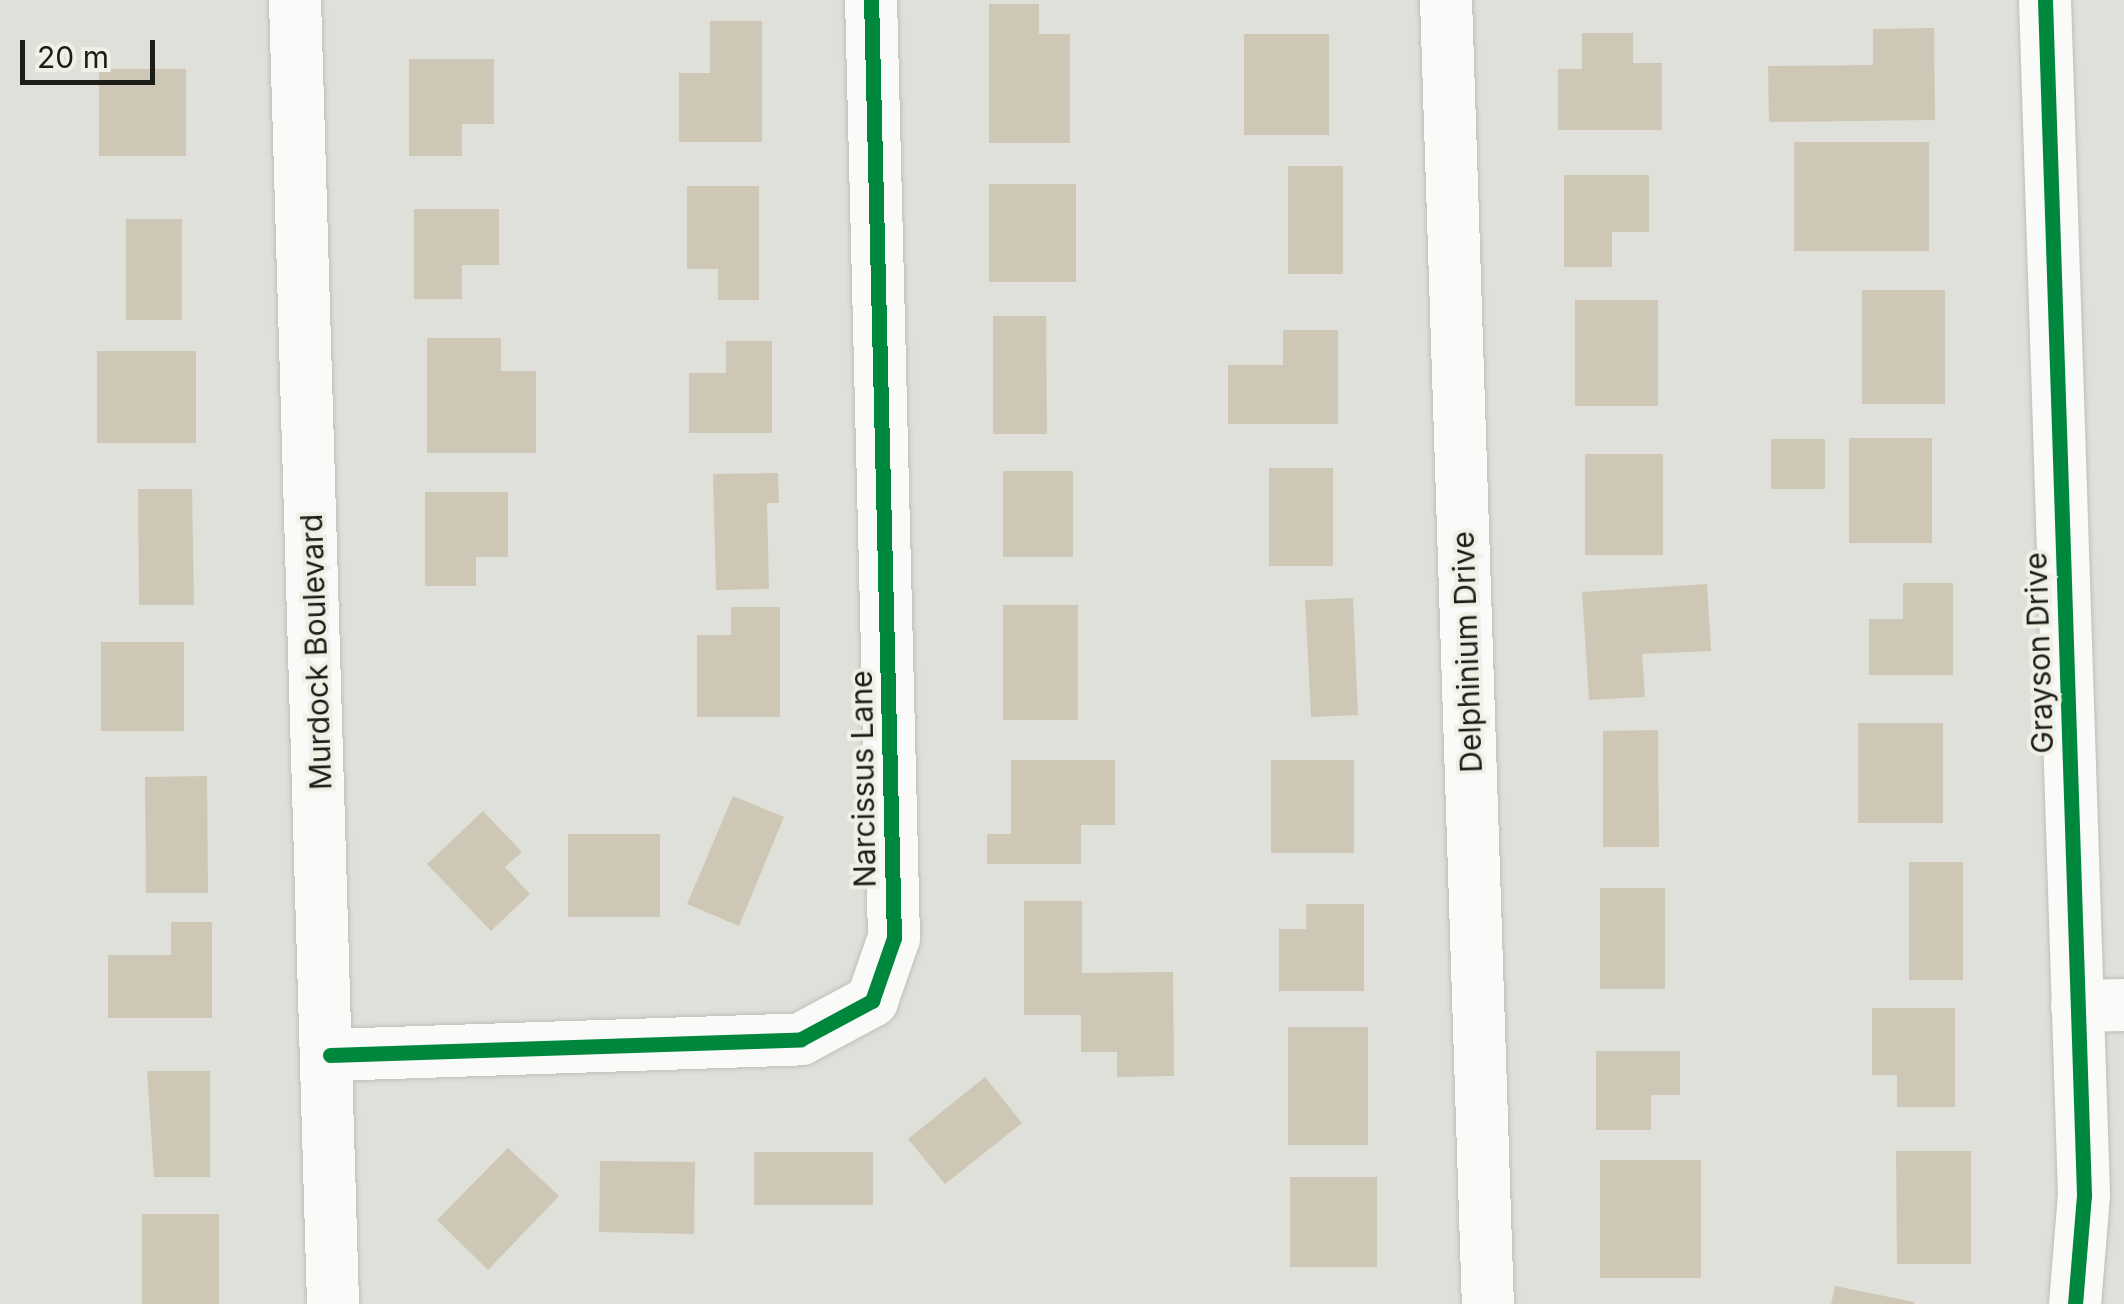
<!DOCTYPE html>
<html>
<head>
<meta charset="utf-8">
<style>
  body { margin:0 }
  #map { position:relative; width:2124px; height:1304px; overflow:hidden; background:#e0e0da; font-family:Inter,sans-serif }
  div>[style] { position:absolute }
  [style*='--x'] { left:calc(var(--x)*1px); top:calc(var(--y)*1px); width:calc(var(--w)*1px); rotate:calc(var(--a)*1deg) }
  .building>* { inset:0; background:#cec7b5 }
  .roads { filter:drop-shadow(0 0 2px #bebeba) drop-shadow(0 0 2px #bebeba) }
  .minor>* { height:52px; margin:-26px; padding:0 26px; transform-origin:26px; border-radius:26px; background:#fafaf9 }
  .cycleway>* { height:15px; margin:-7.5px; padding:0 7.5px; transform-origin:7.5px; border-radius:7.5px; background:#00873e }
  span { translate:-50% -50%; white-space:nowrap; text-align:center; line-height:1.15; -webkit-text-stroke:8px #eff0e6; paint-order:stroke }
  .street-label { font-size:30px; color:#1c1c18 }
  .scale { position:absolute; left:20px; top:40px; width:135px; height:45px; box-sizing:border-box; border:5px solid #1c1c18; border-top:0; padding-left:12px; font-size:30px; line-height:35px; white-space:nowrap; color:#1c1c18; -webkit-text-stroke:8px #eff0e6; paint-order:stroke }
</style>
</head>
<body>
<div id="map">
  <div class="building">
    <div style="clip-path:polygon(989px 4px,1039px 4px,1039px 34px,1070px 34px,1070px 143px,989px 143px)"></div>
    <div style="clip-path:polygon(710px 21px,762px 21px,762px 142px,679px 142px,679px 73px,710px 73px)"></div>
    <div style="clip-path:polygon(1934px 28px,1935px 120px,1769px 122px,1768px 66px,1873px 65px,1873px 29px)"></div>
    <div style="clip-path:polygon(1582px 33px,1633px 33px,1633px 63px,1662px 63px,1662px 130px,1558px 130px,1558px 69px,1582px 69px)"></div>
    <div style="clip-path:polygon(1244px 34px,1329px 34px,1329px 135px,1244px 135px)"></div>
    <div style="clip-path:polygon(409px 59px,494px 59px,494px 124px,462px 124px,462px 156px,409px 156px)"></div>
    <div style="clip-path:polygon(99px 69px,186px 69px,186px 156px,99px 156px)"></div>
    <div style="clip-path:polygon(1794px 142px,1929px 142px,1929px 251px,1794px 251px)"></div>
    <div style="clip-path:polygon(1288px 166px,1343px 166px,1343px 274px,1288px 274px)"></div>
    <div style="clip-path:polygon(1564px 175px,1649px 175px,1649px 232px,1612px 232px,1612px 267px,1564px 267px)"></div>
    <div style="clip-path:polygon(989px 184px,1076px 184px,1076px 282px,989px 282px)"></div>
    <div style="clip-path:polygon(687px 186px,759px 186px,759px 300px,718px 300px,718px 269px,687px 269px)"></div>
    <div style="clip-path:polygon(414px 209px,499px 209px,499px 265px,462px 265px,462px 299px,414px 299px)"></div>
    <div style="clip-path:polygon(126px 219px,182px 219px,182px 320px,126px 320px)"></div>
    <div style="clip-path:polygon(1862px 290px,1945px 290px,1945px 404px,1862px 404px)"></div>
    <div style="clip-path:polygon(1575px 300px,1658px 300px,1658px 406px,1575px 406px)"></div>
    <div style="clip-path:polygon(993px 316px,1046px 316px,1047px 434px,993px 434px)"></div>
    <div style="clip-path:polygon(1283px 330px,1338px 330px,1338px 424px,1228px 424px,1228px 365px,1283px 365px)"></div>
    <div style="clip-path:polygon(427px 338px,501px 338px,501px 371px,536px 371px,536px 453px,427px 453px)"></div>
    <div style="clip-path:polygon(726px 341px,772px 341px,772px 433px,689px 433px,689px 373px,726px 373px)"></div>
    <div style="clip-path:polygon(97px 351px,196px 351px,196px 443px,97px 443px)"></div>
    <div style="clip-path:polygon(1849px 438px,1932px 438px,1932px 543px,1849px 543px)"></div>
    <div style="clip-path:polygon(1771px 439px,1825px 439px,1825px 489px,1771px 489px)"></div>
    <div style="clip-path:polygon(1585px 454px,1663px 454px,1663px 555px,1585px 555px)"></div>
    <div style="clip-path:polygon(1269px 468px,1333px 468px,1333px 566px,1269px 566px)"></div>
    <div style="clip-path:polygon(1003px 471px,1073px 471px,1073px 557px,1003px 557px)"></div>
    <div style="clip-path:polygon(778px 473px,779px 503px,767px 503px,769px 589px,716px 590px,713px 474px)"></div>
    <div style="clip-path:polygon(138px 489px,192px 489px,194px 605px,139px 605px)"></div>
    <div style="clip-path:polygon(425px 492px,508px 492px,508px 557px,476px 557px,476px 586px,425px 586px)"></div>
    <div style="clip-path:polygon(1903px 583px,1953px 583px,1953px 675px,1869px 675px,1869px 619px,1903px 619px)"></div>
    <div style="clip-path:polygon(1707px 584px,1711px 651px,1642px 654px,1645px 697px,1589px 700px,1582px 592px)"></div>
    <div style="clip-path:polygon(1353px 598px,1358px 715px,1311px 717px,1305px 600px)"></div>
    <div style="clip-path:polygon(1003px 605px,1078px 605px,1078px 720px,1003px 720px)"></div>
    <div style="clip-path:polygon(731px 607px,780px 607px,780px 717px,697px 717px,697px 635px,731px 635px)"></div>
    <div style="clip-path:polygon(101px 642px,184px 642px,184px 731px,101px 731px)"></div>
    <div style="clip-path:polygon(1858px 723px,1943px 723px,1943px 823px,1858px 823px)"></div>
    <div style="clip-path:polygon(1658px 730px,1659px 847px,1603px 847px,1603px 731px)"></div>
    <div style="clip-path:polygon(1011px 760px,1115px 760px,1115px 825px,1081px 825px,1081px 864px,987px 864px,987px 834px,1011px 834px)"></div>
    <div style="clip-path:polygon(1271px 760px,1354px 760px,1354px 853px,1271px 853px)"></div>
    <div style="clip-path:polygon(207px 776px,208px 893px,146px 893px,145px 777px)"></div>
    <div style="clip-path:polygon(733px 796px,784px 817px,739px 926px,687px 904px)"></div>
    <div style="clip-path:polygon(483px 811px,522px 852px,505px 867px,530px 894px,491px 931px,427px 864px)"></div>
    <div style="clip-path:polygon(568px 834px,660px 834px,660px 917px,568px 917px)"></div>
    <div style="clip-path:polygon(1909px 862px,1963px 862px,1963px 980px,1909px 980px)"></div>
    <div style="clip-path:polygon(1600px 888px,1665px 888px,1665px 989px,1600px 989px)"></div>
    <div style="clip-path:polygon(1024px 901px,1082px 901px,1082px 973px,1173px 972px,1174px 1076px,1117px 1077px,1117px 1052px,1081px 1052px,1081px 1015px,1024px 1015px)"></div>
    <div style="clip-path:polygon(1306px 904px,1364px 904px,1364px 991px,1279px 991px,1279px 929px,1306px 929px)"></div>
    <div style="clip-path:polygon(171px 922px,212px 922px,212px 1018px,108px 1018px,108px 955px,171px 955px)"></div>
    <div style="clip-path:polygon(1872px 1008px,1955px 1008px,1955px 1107px,1897px 1107px,1897px 1075px,1872px 1075px)"></div>
    <div style="clip-path:polygon(1288px 1027px,1368px 1027px,1368px 1145px,1288px 1145px)"></div>
    <div style="clip-path:polygon(1596px 1051px,1680px 1051px,1680px 1095px,1651px 1095px,1651px 1130px,1596px 1130px)"></div>
    <div style="clip-path:polygon(147px 1071px,210px 1071px,210px 1177px,154px 1177px)"></div>
    <div style="clip-path:polygon(985px 1077px,1022px 1123px,945px 1184px,908px 1139px)"></div>
    <div style="clip-path:polygon(508px 1148px,559px 1196px,488px 1270px,437px 1220px)"></div>
    <div style="clip-path:polygon(1896px 1151px,1971px 1151px,1971px 1264px,1897px 1264px)"></div>
    <div style="clip-path:polygon(754px 1152px,873px 1152px,873px 1205px,754px 1205px)"></div>
    <div style="clip-path:polygon(1600px 1160px,1701px 1160px,1701px 1278px,1600px 1278px)"></div>
    <div style="clip-path:polygon(600px 1161px,695px 1162px,694px 1234px,599px 1232px)"></div>
    <div style="clip-path:polygon(1290px 1177px,1377px 1177px,1377px 1267px,1290px 1267px)"></div>
    <div style="clip-path:polygon(142px 1214px,219px 1214px,219px 1304px,142px 1304px)"></div>
    <div style="clip-path:polygon(1835px 1286px,1914px 1302px,1914px 1304px,1831px 1304px)"></div>
  </div>
  <div class="roads">
    <div class="minor">
      <div style="--x:295;--y:0;--w:1305;--a:88.33"></div>
      <div style="--x:1446;--y:0;--w:1305;--a:88.16"></div>
      <div style="--x:2045;--y:0;--w:1196;--a:88.13"></div>
      <div style="--x:2084;--y:1195;--w:109;--a:94.7"></div>
      <div style="--x:2077;--y:1006;--w:47;--a:-1.2"></div>
      <div style="--x:330;--y:1055;--w:471;--a:-1.9"></div>
      <div style="--x:801;--y:1039;--w:81;--a:-28.2"></div>
      <div style="--x:872;--y:1001;--w:67;--a:-70.8"></div>
      <div style="--x:894;--y:938;--w:938;--a:-91.4"></div>
    </div>
  </div>
  <div class="cycleway">
    <div style="--x:2045;--y:0;--w:1196;--a:88.13"></div>
    <div style="--x:2084;--y:1195;--w:109;--a:94.7"></div>
    <div style="--x:330;--y:1055;--w:471;--a:-1.9"></div>
    <div style="--x:801;--y:1039;--w:81;--a:-28.2"></div>
    <div style="--x:872;--y:1001;--w:67;--a:-70.8"></div>
    <div style="--x:894;--y:938;--w:938;--a:-91.4"></div>
  </div>
  <div class="street-label">
    <span style="left:316px;top:652px;rotate:-92deg">Murdock Boulevard</span>
    <span style="left:1467px;top:652px;rotate:-92deg">Delphinium Drive</span>
    <span style="left:2039px;top:653px;rotate:-92deg">Grayson Drive</span>
    <span style="left:863px;top:779px;rotate:-91deg">Narcissus Lane</span>
  </div>
  <div class="scale">20 m</div>
</div>
</body>
</html>
